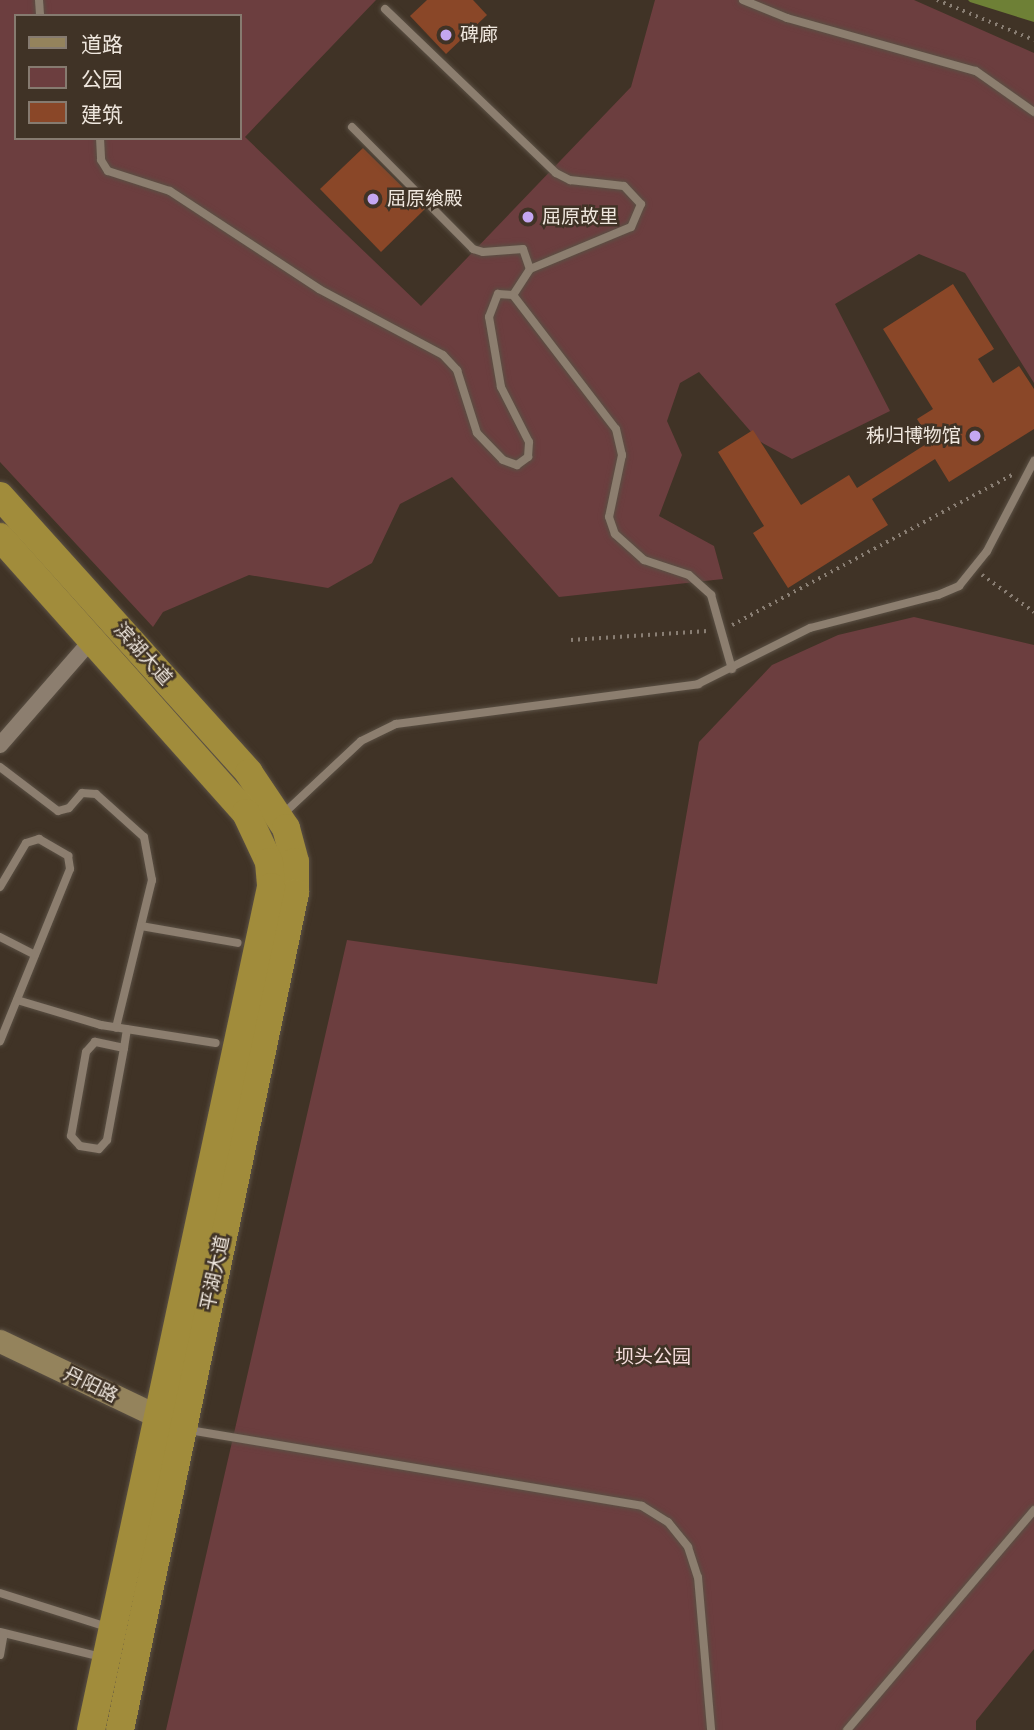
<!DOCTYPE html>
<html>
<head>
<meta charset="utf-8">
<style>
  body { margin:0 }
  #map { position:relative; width:1034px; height:1730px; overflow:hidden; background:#403326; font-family:"Roboto Condensed","Noto Sans SC",sans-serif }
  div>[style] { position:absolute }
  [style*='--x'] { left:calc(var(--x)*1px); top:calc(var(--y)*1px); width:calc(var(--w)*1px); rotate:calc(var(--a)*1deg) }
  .green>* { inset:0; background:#6c3e3f }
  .water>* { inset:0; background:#6e8036 }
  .building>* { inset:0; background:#8a4728 }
  .path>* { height:3.5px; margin-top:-1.75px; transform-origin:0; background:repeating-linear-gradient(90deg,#897e73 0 2px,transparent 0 7px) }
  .roads { filter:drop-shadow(0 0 2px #5a5044) drop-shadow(0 0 2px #5a5044) }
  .service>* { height:8px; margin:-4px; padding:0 4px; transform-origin:4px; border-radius:4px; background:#8c7e6f }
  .minor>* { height:16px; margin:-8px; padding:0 8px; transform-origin:8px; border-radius:8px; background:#8c7e6f }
  .secondary>* { height:23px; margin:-11.5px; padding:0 11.5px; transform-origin:11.5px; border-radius:11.5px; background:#94835c }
  .trunk>* { height:28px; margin:-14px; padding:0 14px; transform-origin:14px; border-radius:14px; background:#a18c3b }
  .dots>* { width:19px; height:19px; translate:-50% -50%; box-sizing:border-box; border:4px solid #403326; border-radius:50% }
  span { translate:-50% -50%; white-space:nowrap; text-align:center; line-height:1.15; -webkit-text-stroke:5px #403326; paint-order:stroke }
  .poi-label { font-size:19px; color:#efe7de }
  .left { translate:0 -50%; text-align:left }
  .right { translate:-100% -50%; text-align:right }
  .street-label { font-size:19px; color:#efe7de }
  .park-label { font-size:19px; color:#f5dddc }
  .legend { position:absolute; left:14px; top:14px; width:228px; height:126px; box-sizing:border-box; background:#403326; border:2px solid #867b70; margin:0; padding:9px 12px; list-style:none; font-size:21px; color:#efe7de }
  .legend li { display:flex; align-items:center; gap:14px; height:35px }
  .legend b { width:35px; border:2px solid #867b70 }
</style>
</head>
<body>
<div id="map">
  <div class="green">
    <div style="clip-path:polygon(evenodd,0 0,376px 0,245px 137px,421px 306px,631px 87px,655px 0,914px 0,1034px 53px,1034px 383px,965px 273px,919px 254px,835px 304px,890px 411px,792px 459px,759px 441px,699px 372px,680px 383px,667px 421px,682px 455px,659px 516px,714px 546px,723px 579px,559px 597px,452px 477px,400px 504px,372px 563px,328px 588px,249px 575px,163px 612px,153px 627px,0 462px,0 0,16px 16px,240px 16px,240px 138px,16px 138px,16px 16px)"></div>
    <div style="clip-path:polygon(914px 617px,1034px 645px,1034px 1649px,976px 1721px,976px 1730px,166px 1730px,347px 940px,657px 984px,699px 742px,772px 665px,838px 635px)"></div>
  </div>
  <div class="water">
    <div style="clip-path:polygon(968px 0,1034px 0,1034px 22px,970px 2px)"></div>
  </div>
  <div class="building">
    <div style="clip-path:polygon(427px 0,473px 0,487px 15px,446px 54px,410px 16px)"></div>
    <div style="clip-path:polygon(363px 148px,425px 209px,381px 252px,320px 189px)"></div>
    <div style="clip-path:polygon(953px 284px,994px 349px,978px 359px,993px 383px,1019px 366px,1034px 389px,1034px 429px,949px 482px,935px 459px,872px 499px,888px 525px,788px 588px,753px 533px,764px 526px,718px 452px,753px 430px,801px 505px,849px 475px,857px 488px,931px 441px,917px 419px,933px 409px,883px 329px)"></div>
  </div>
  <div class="path">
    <div style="--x:937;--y:0;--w:105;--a:22.4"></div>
    <div style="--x:982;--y:575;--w:64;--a:35.4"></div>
    <div style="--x:732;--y:625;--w:318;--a:-28.2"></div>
    <div style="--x:571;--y:640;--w:137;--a:-3.8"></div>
  </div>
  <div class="roads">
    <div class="service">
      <div style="--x:39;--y:0;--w:16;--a:86"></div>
      <div style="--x:743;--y:0;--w:48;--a:22.2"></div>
      <div style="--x:787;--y:18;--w:196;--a:15.7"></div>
      <div style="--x:976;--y:71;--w:71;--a:35.3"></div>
      <div style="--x:385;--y:9;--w:237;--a:43.8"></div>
      <div style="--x:556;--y:173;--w:16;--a:27"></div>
      <div style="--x:570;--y:180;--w:54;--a:6.3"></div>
      <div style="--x:624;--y:186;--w:25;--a:47"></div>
      <div style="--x:641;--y:204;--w:25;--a:113"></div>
      <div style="--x:631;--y:227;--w:109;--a:157.4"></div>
      <div style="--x:530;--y:269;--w:31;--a:123"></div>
      <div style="--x:352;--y:127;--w:172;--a:45.2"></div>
      <div style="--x:473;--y:249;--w:10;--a:17"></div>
      <div style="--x:483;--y:252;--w:40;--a:-4.3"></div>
      <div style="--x:523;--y:249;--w:21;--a:71"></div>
      <div style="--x:100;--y:138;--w:22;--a:87"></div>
      <div style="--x:101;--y:160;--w:13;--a:58"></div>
      <div style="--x:108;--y:171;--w:65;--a:17.9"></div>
      <div style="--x:170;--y:191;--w:178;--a:33.3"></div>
      <div style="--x:319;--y:289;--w:140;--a:28"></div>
      <div style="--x:443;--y:355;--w:21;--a:47"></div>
      <div style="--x:457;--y:370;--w:66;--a:72.4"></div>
      <div style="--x:477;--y:433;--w:37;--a:46"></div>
      <div style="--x:503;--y:460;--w:15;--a:20"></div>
      <div style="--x:517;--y:465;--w:14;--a:-36"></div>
      <div style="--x:528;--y:457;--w:15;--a:-86"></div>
      <div style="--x:529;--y:442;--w:62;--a:-117"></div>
      <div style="--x:501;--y:387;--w:71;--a:-99.7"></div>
      <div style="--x:489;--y:317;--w:25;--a:-69"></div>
      <div style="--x:498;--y:294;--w:15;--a:4"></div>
      <div style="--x:513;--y:295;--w:169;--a:52.5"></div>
      <div style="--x:616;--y:429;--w:27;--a:77"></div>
      <div style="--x:622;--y:455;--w:63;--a:101.8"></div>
      <div style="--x:609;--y:517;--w:18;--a:71"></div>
      <div style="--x:615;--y:534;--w:39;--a:42"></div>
      <div style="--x:644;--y:560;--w:47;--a:18.4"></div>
      <div style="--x:689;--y:575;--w:30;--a:42"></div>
      <div style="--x:711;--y:595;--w:77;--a:74.2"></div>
      <div style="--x:0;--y:767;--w:73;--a:37.2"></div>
      <div style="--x:58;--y:811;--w:11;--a:-15"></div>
      <div style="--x:69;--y:808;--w:20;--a:-49"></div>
      <div style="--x:82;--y:793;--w:14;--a:4"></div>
      <div style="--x:96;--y:794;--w:64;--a:41.9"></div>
      <div style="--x:144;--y:837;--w:44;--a:79.5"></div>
      <div style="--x:152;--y:880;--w:152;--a:103.7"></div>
      <div style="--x:282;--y:815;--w:108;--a:-43.1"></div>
      <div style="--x:361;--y:741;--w:39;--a:-26"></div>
      <div style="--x:396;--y:724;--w:305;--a:-7.5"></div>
      <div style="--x:698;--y:684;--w:125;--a:-26.6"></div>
      <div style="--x:810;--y:628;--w:132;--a:-14.5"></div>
      <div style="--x:938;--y:595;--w:23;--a:-23"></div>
      <div style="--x:959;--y:586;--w:45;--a:-51.3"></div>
      <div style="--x:987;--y:551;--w:102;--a:-62.4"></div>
      <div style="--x:0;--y:887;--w:51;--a:-59.4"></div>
      <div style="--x:26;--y:843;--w:14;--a:-17"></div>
      <div style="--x:39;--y:839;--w:34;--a:30"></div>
      <div style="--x:68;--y:856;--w:13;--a:81"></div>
      <div style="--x:70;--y:869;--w:186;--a:112.1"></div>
      <div style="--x:141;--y:926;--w:98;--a:9.9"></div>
      <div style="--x:0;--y:937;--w:39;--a:27"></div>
      <div style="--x:17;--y:1000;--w:88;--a:16.6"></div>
      <div style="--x:101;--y:1025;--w:116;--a:8.9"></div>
      <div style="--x:124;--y:1048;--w:30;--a:-168"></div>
      <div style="--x:95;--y:1042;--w:13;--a:132"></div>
      <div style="--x:86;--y:1052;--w:85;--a:100.1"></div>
      <div style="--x:71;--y:1136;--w:13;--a:48"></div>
      <div style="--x:80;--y:1146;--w:19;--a:9"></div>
      <div style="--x:99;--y:1149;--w:12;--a:-48"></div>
      <div style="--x:107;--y:1140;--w:94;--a:-79.5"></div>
      <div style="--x:124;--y:1048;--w:19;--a:-81"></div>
      <div style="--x:189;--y:1430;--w:459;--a:9.5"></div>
      <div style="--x:642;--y:1506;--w:31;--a:32"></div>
      <div style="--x:668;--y:1522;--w:32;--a:51"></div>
      <div style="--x:688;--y:1547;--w:32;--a:72"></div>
      <div style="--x:698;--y:1577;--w:154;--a:85.1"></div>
      <div style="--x:0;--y:1593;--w:112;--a:17.6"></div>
      <div style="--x:0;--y:1632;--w:105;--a:13.8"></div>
      <div style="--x:0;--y:1655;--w:22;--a:-80"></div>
      <div style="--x:847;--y:1730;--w:289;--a:-49.6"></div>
    </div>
    <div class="minor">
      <div style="--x:0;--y:745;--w:145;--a:-48.9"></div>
    </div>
    <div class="secondary">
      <div style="--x:0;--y:1341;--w:193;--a:25.5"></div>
    </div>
    <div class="trunk">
      <div style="--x:0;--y:496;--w:372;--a:48"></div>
      <div style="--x:249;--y:773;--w:66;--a:56.1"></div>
      <div style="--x:286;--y:828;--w:35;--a:75"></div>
      <div style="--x:295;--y:862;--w:31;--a:90"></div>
      <div style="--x:295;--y:893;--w:855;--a:101.81"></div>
      <div style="--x:0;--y:537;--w:370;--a:48.3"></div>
      <div style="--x:246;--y:813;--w:54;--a:64.9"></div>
      <div style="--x:269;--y:862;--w:25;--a:85"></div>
      <div style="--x:271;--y:887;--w:862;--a:102.05"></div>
    </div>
  </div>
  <div class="dots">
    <div style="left:446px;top:35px;background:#c4a7f1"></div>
    <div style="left:373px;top:199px;background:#c4a7f1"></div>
    <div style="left:528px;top:217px;background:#c4a7f1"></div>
    <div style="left:975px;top:436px;background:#c4a7f1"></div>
  </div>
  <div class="poi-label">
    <span class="left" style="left:460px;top:35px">碑廊</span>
    <span class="left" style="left:387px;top:199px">屈原飨殿</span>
    <span class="left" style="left:542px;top:217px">屈原故里</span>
    <span class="right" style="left:961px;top:436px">秭归博物馆</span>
  </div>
  <div class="street-label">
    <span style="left:143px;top:654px;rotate:48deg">滨湖大道</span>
    <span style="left:215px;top:1273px;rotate:-78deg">平湖大道</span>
    <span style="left:91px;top:1385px;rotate:26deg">丹阳路</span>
  </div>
  <div class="park-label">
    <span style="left:653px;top:1357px">坝头公园</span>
  </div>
  <ul class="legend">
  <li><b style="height:9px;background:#94835c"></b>道路</li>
  <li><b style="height:19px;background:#6c3e3f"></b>公园</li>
  <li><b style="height:19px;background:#8a4728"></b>建筑</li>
  </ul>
</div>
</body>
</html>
